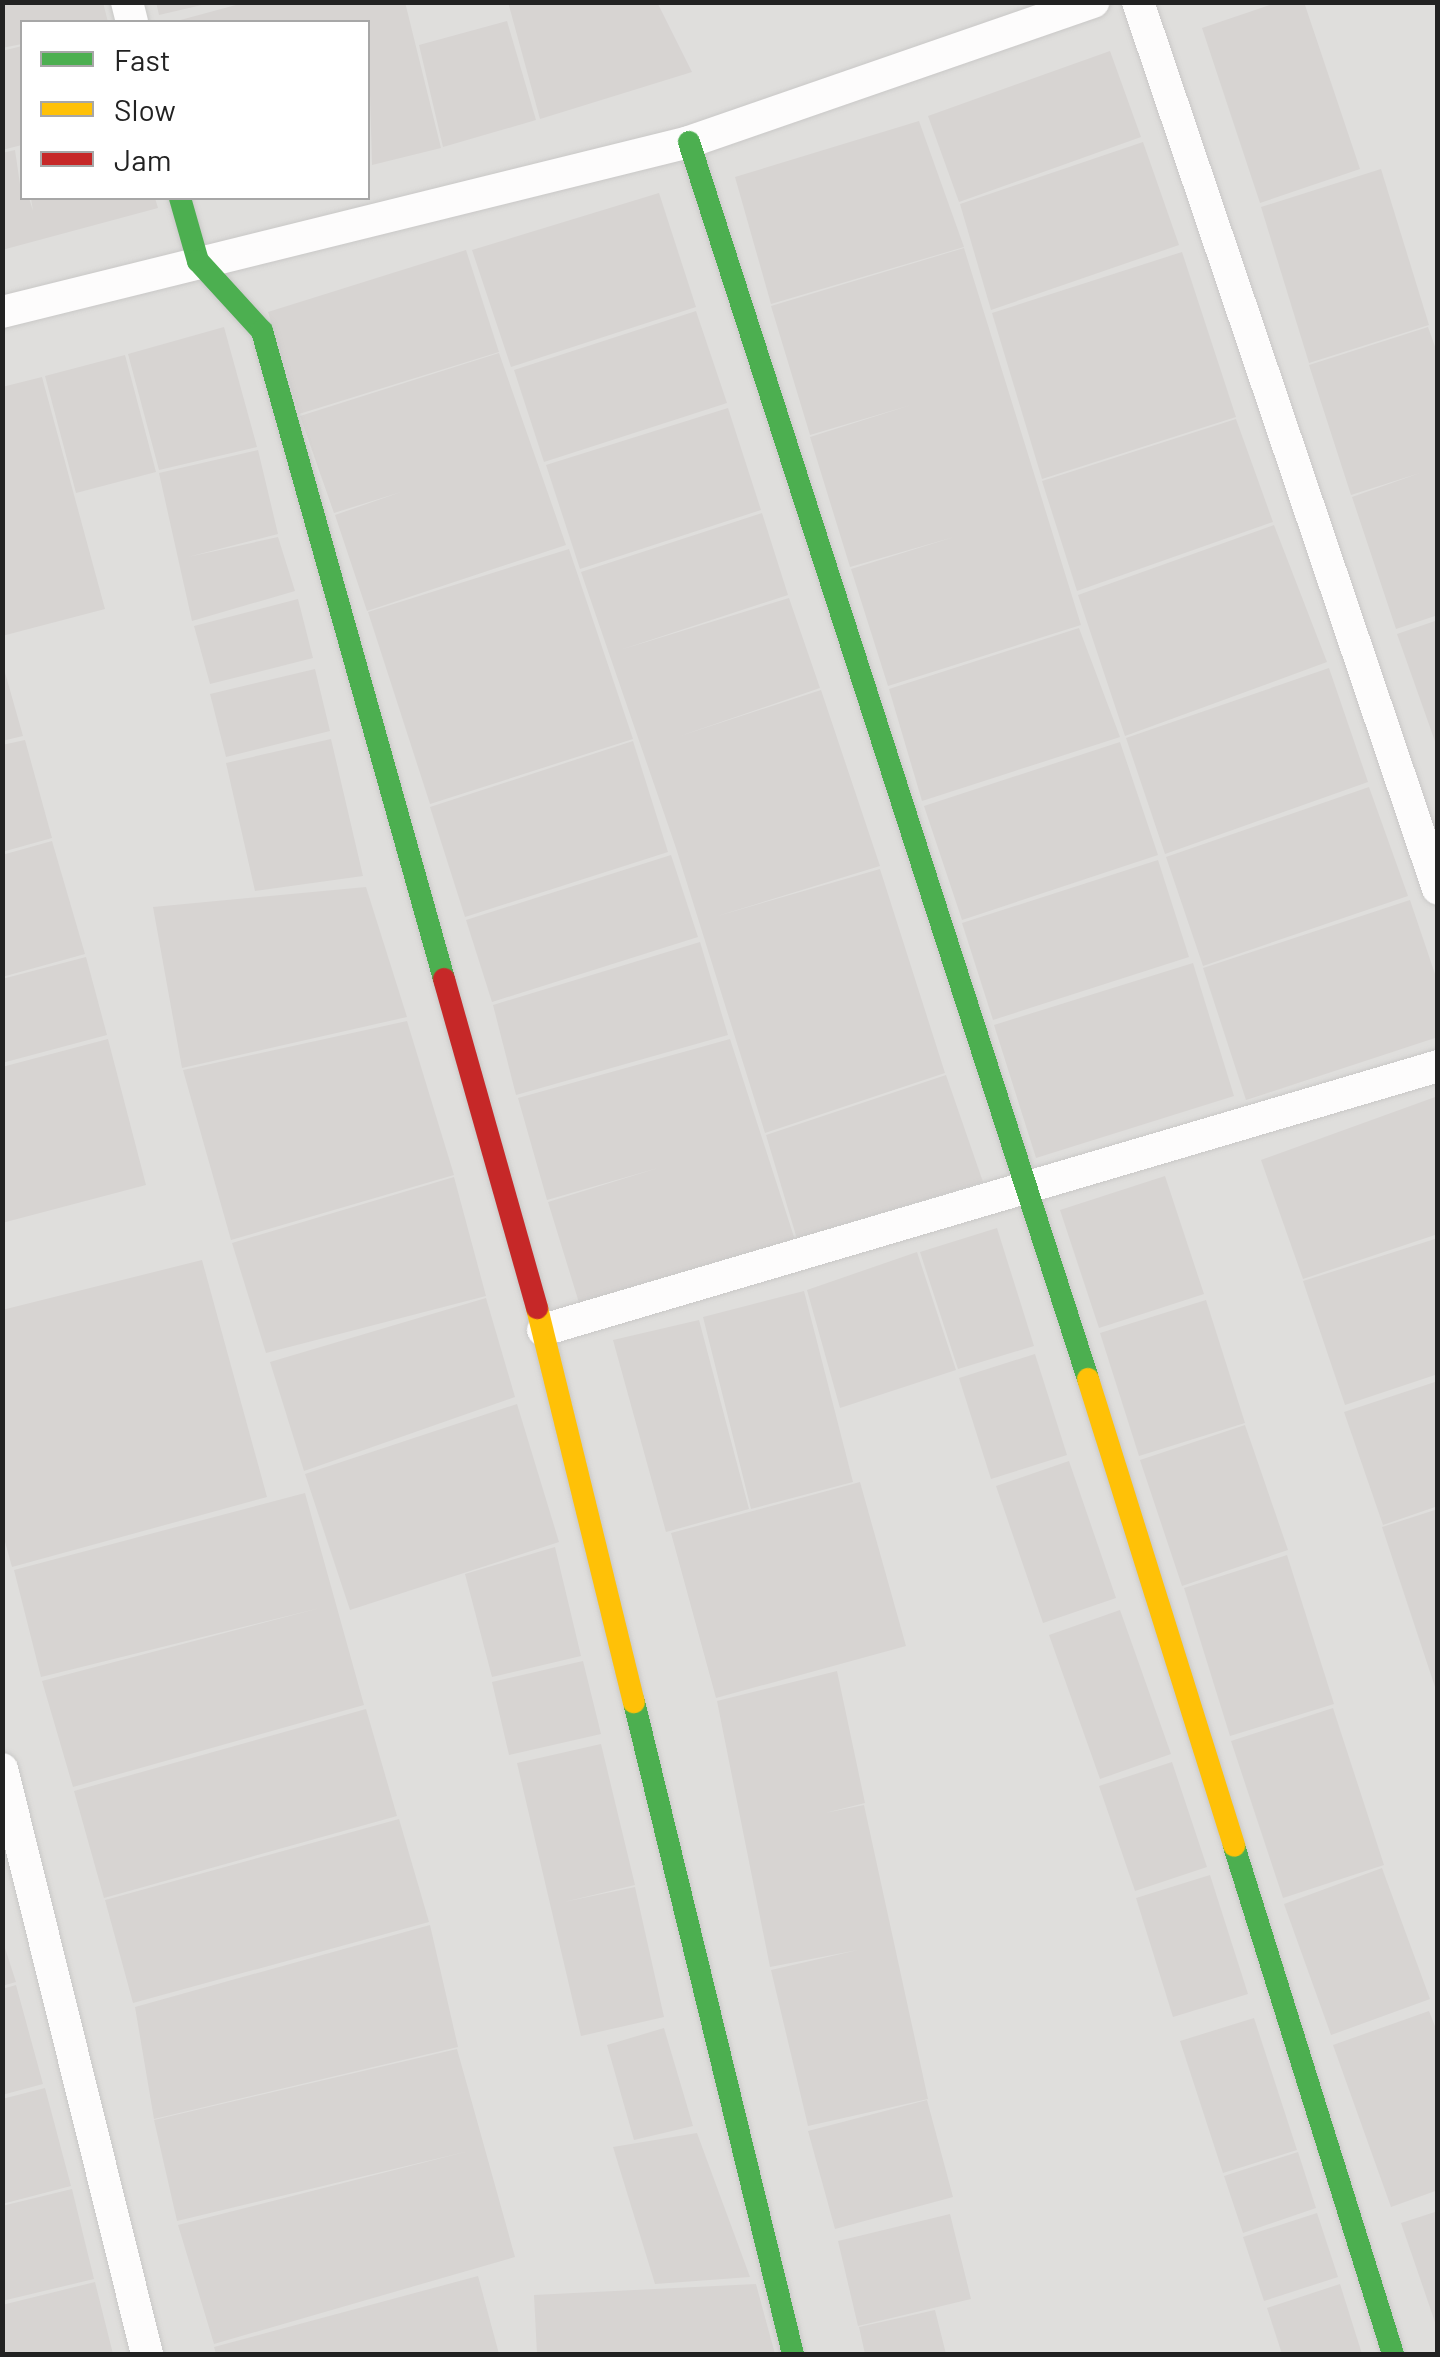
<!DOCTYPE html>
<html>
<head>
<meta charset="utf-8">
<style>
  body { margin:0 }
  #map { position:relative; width:1440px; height:2357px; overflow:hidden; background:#f0eeeb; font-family:Barlow,sans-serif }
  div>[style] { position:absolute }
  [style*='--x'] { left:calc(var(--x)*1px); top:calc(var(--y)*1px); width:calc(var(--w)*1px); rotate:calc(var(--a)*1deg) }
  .residential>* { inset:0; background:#dfdedc }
  .building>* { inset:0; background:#d7d4d2 }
  .roads { filter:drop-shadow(0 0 2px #c9c8c7) drop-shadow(0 0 2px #c9c8c7) }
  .street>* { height:32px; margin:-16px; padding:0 16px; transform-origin:16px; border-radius:16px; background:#fdfcfc }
  .fast>* { height:22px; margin:-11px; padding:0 11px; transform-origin:11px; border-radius:11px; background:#4caf50 }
  .slow>* { height:22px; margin:-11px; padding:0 11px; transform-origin:11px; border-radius:11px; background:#ffc107 }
  .jam>* { height:22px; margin:-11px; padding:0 11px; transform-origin:11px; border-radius:11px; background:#c62828 }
  span { translate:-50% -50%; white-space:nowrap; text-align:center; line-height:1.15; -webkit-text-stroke:10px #fff; paint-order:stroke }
  .frame { position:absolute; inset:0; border:5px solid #222; pointer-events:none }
  .legend { position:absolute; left:20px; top:20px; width:350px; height:180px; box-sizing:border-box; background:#fff; border:2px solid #a7a7a7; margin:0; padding:12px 18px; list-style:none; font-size:30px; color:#222 }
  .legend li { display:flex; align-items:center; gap:20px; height:50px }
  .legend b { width:50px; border:2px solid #a7a7a7 }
</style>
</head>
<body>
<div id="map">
  <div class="residential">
    <div style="clip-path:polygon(evenodd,3px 3px,1437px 3px,1437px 2354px,3px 2354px,3px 3px,22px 22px,368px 22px,368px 198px,22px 198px,22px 22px)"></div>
  </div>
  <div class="building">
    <div style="clip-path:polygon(2px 2px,103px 2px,108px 22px,22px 22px,22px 44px,2px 48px)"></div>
    <div style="clip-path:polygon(156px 2px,206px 2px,206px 4px,159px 15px)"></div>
    <div style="clip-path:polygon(247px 2px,405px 2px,441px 148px,372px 165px,368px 22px,173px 22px)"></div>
    <div style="clip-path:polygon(508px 2px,657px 2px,692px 72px,540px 119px)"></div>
    <div style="clip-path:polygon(1279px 2px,1304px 2px,1360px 169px,1260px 203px,1202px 28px)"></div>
    <div style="clip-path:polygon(507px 21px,536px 120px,443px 147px,419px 45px)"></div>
    <div style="clip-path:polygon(22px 46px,22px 145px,2px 150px,2px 51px)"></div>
    <div style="clip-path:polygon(1110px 51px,1141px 137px,959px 202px,928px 116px)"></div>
    <div style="clip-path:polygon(919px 121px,964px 247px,771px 304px,735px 177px)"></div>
    <div style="clip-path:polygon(1143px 142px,1179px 245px,991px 310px,960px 204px)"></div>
    <div style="clip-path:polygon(15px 150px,22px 198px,29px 198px,33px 211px,31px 198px,155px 198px,158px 208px,2px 250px,2px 153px)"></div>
    <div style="clip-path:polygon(1381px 169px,1429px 325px,1309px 363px,1261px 207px)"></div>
    <div style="clip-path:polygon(659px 193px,696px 307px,511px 367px,472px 250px)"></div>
    <div style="clip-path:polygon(964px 248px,1081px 625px,888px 686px,851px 569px,954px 537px,850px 567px,810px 437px,911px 405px,810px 435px,771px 306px)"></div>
    <div style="clip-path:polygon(466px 250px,499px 352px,299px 414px,268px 312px)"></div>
    <div style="clip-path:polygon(1182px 252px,1236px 417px,1042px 479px,992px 313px)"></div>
    <div style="clip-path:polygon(696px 311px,727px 403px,544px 462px,514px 370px)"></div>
    <div style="clip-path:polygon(224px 327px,257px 447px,159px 470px,128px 354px)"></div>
    <div style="clip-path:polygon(1428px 327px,1438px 355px,1438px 615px,1396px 629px,1352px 497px,1420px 473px,1351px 495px,1309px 365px)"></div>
    <div style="clip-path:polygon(499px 353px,566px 545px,367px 611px,335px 515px,401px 492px,334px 513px,300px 416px)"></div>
    <div style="clip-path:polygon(125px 355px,156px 472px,76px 493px,45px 376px)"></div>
    <div style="clip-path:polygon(42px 377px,105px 609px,2px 636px,2px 387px)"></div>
    <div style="clip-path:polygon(728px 408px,761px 510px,580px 569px,546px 465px)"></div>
    <div style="clip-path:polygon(1236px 419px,1273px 522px,1077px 591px,1042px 481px)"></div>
    <div style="clip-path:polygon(258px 450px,278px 534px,188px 557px,278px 537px,295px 591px,192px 621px,159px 473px)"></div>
    <div style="clip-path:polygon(762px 513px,788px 595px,620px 650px,789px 598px,820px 688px,680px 736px,821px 690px,880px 866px,714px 917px,880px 869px,945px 1073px,765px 1133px,676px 848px,581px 572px)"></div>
    <div style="clip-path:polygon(1274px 525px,1327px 662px,1125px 736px,1078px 595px)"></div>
    <div style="clip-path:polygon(569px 549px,633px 739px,430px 804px,368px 612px)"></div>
    <div style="clip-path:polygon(298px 599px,313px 658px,210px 684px,194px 626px)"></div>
    <div style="clip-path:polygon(1438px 620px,1438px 747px,1437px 747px,1397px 634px)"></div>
    <div style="clip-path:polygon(1079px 628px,1120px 737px,922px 801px,889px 689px)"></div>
    <div style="clip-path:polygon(2px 662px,23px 736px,2px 741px)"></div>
    <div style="clip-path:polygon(1329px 668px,1368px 782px,1165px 854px,1126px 738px)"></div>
    <div style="clip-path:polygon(315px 669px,330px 731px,226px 757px,210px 694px)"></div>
    <div style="clip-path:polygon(331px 739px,363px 876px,255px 891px,226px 763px)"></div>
    <div style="clip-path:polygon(25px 740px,52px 838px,2px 852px,2px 745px)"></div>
    <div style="clip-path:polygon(633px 741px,668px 852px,465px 917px,430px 807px)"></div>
    <div style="clip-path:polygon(1120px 742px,1158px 855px,962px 920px,924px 806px)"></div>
    <div style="clip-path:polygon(1369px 787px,1408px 896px,1203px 966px,1166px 857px)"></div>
    <div style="clip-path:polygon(52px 841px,85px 954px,2px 977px,2px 855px)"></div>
    <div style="clip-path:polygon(671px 855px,698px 937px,492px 1002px,466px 920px)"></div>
    <div style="clip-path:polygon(1158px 860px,1189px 957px,993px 1020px,962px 923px)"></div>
    <div style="clip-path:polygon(366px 887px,407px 1017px,182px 1068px,153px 907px)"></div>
    <div style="clip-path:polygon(1410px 900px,1438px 983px,1438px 1037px,1246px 1100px,1203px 968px)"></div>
    <div style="clip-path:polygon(700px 942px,728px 1035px,516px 1095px,493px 1005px)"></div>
    <div style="clip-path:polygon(86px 957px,107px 1035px,2px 1063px,2px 979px)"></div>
    <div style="clip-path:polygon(1193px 963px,1234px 1096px,1036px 1158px,994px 1025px)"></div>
    <div style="clip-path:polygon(407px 1021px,454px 1175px,231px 1240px,183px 1070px)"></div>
    <div style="clip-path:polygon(108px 1039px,146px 1185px,2px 1223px,2px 1067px)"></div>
    <div style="clip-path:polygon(730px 1039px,795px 1240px,580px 1306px,548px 1202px,658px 1168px,547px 1200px,518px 1098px)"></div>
    <div style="clip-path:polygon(946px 1075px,983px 1182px,797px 1239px,766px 1135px)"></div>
    <div style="clip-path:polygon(1438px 1096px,1438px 1234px,1303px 1279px,1261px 1160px)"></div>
    <div style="clip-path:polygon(1165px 1176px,1204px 1294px,1099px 1328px,1060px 1210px)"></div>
    <div style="clip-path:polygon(454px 1177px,486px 1296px,266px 1353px,232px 1243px)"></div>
    <div style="clip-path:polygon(997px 1228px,1034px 1346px,958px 1369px,920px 1252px)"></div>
    <div style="clip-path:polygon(1438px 1238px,1438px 1374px,1345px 1405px,1303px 1281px)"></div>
    <div style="clip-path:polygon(917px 1252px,956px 1370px,840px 1408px,807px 1290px)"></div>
    <div style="clip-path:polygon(202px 1260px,267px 1497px,12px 1567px,2px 1531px,2px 1310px)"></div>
    <div style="clip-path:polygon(804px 1291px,853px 1482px,751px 1509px,703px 1317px)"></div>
    <div style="clip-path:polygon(486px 1298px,515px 1397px,304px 1471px,270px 1362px)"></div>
    <div style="clip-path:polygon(1206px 1300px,1245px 1423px,1139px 1456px,1100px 1333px)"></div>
    <div style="clip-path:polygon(699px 1320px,749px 1509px,666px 1532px,613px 1340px)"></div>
    <div style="clip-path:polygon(1035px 1354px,1067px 1455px,991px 1479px,959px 1378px)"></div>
    <div style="clip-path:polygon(1438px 1381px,1438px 1506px,1383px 1525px,1344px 1412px)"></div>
    <div style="clip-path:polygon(517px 1404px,559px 1542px,350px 1610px,305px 1474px)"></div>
    <div style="clip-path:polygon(1245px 1425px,1288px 1550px,1182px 1586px,1140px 1460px)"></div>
    <div style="clip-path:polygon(1069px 1461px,1116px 1598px,1043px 1623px,996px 1486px)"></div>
    <div style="clip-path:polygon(860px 1482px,906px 1646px,716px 1698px,671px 1533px)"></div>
    <div style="clip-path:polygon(305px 1493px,364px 1705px,73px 1787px,42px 1681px,320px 1608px,41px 1677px,14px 1570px)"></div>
    <div style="clip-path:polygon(1438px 1509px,1438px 1693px,1437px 1693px,1382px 1527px)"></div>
    <div style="clip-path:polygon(555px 1547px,581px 1656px,492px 1677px,465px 1574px)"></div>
    <div style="clip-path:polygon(1287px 1555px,1334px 1704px,1230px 1736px,1184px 1588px)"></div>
    <div style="clip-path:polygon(1120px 1610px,1171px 1754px,1100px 1779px,1049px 1635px)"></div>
    <div style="clip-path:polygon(583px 1661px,601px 1734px,509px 1755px,492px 1682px)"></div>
    <div style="clip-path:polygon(837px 1671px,865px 1803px,825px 1813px,864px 1805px,928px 2099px,808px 2126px,771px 1970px,858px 1950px,770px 1967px,717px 1701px)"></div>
    <div style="clip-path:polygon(1333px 1708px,1384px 1865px,1283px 1898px,1231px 1741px)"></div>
    <div style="clip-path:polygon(366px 1709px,397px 1816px,104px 1898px,74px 1791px)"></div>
    <div style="clip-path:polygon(601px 1744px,635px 1885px,564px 1902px,635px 1887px,664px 2017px,581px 2036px,517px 1763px)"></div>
    <div style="clip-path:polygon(1172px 1762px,1207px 1867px,1135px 1891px,1099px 1786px)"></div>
    <div style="clip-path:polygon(399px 1819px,429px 1922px,133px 2003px,105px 1900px)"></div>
    <div style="clip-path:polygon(1382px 1868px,1430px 1999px,1331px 2035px,1284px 1904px)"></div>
    <div style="clip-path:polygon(1210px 1875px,1248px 1994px,1173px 2017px,1136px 1898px)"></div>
    <div style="clip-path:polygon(430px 1925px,458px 2047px,154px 2119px,135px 2007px)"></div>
    <div style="clip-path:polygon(2px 1939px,16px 1982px,2px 1986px)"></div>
    <div style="clip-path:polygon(16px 1985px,43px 2084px,2px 2095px,2px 1989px)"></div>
    <div style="clip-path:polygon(1429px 2011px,1438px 2034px,1438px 2190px,1391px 2207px,1333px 2045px)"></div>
    <div style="clip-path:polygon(1254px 2018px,1297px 2150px,1223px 2173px,1180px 2041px)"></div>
    <div style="clip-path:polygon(664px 2028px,693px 2126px,634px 2140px,607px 2045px)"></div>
    <div style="clip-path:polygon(457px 2049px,515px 2257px,214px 2344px,178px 2225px,469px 2151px,177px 2221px,154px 2120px)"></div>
    <div style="clip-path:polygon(45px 2088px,71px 2186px,2px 2204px,2px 2099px)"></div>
    <div style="clip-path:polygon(927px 2100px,953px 2197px,835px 2229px,808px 2131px)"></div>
    <div style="clip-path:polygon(697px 2133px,750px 2277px,655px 2284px,613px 2147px)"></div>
    <div style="clip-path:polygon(1298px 2152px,1316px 2208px,1243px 2233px,1224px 2176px)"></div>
    <div style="clip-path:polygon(72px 2189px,94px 2279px,2px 2301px,2px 2206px)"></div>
    <div style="clip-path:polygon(1438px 2211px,1438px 2327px,1437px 2328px,1401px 2223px)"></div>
    <div style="clip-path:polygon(1317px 2213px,1338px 2277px,1264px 2301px,1243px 2237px)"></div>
    <div style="clip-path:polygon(950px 2214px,971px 2299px,858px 2326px,838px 2241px)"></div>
    <div style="clip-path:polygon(478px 2276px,499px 2354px,216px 2354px,214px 2347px)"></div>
    <div style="clip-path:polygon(95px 2282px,113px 2354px,2px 2354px,2px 2305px)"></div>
    <div style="clip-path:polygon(756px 2284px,775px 2354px,537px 2354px,534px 2295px)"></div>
    <div style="clip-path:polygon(1340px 2284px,1362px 2354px,1282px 2354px,1267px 2308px)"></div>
    <div style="clip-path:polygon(935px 2310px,946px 2354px,865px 2354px,859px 2327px)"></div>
  </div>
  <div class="roads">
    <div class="street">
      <div style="--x:127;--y:2;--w:21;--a:76"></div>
      <div style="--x:1138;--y:2;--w:936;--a:71.31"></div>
      <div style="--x:2;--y:312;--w:708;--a:-13.9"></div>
      <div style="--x:689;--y:142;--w:428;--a:-19.1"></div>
      <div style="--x:543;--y:1330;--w:933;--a:-16.43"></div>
      <div style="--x:2;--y:1769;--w:603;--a:76.08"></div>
    </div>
    <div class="fast">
      <div style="--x:689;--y:142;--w:1300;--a:72.12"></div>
      <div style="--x:180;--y:198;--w:66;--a:74.1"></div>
      <div style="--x:198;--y:261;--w:95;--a:47.6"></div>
      <div style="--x:262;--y:331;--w:673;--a:74.31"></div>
      <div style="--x:634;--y:1702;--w:671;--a:76.3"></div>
      <div style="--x:1234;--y:1846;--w:532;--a:72.62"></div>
    </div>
    <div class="slow">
      <div style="--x:537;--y:1308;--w:406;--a:76.2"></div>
      <div style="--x:1088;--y:1379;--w:489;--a:72.6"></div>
    </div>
    <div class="jam">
      <div style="--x:444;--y:979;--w:342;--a:74.2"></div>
    </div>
  </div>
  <div class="frame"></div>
  <ul class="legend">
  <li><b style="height:12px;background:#4caf50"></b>Fast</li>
  <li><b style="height:12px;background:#ffc107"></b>Slow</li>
  <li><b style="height:12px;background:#c62828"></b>Jam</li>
  </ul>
</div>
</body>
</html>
